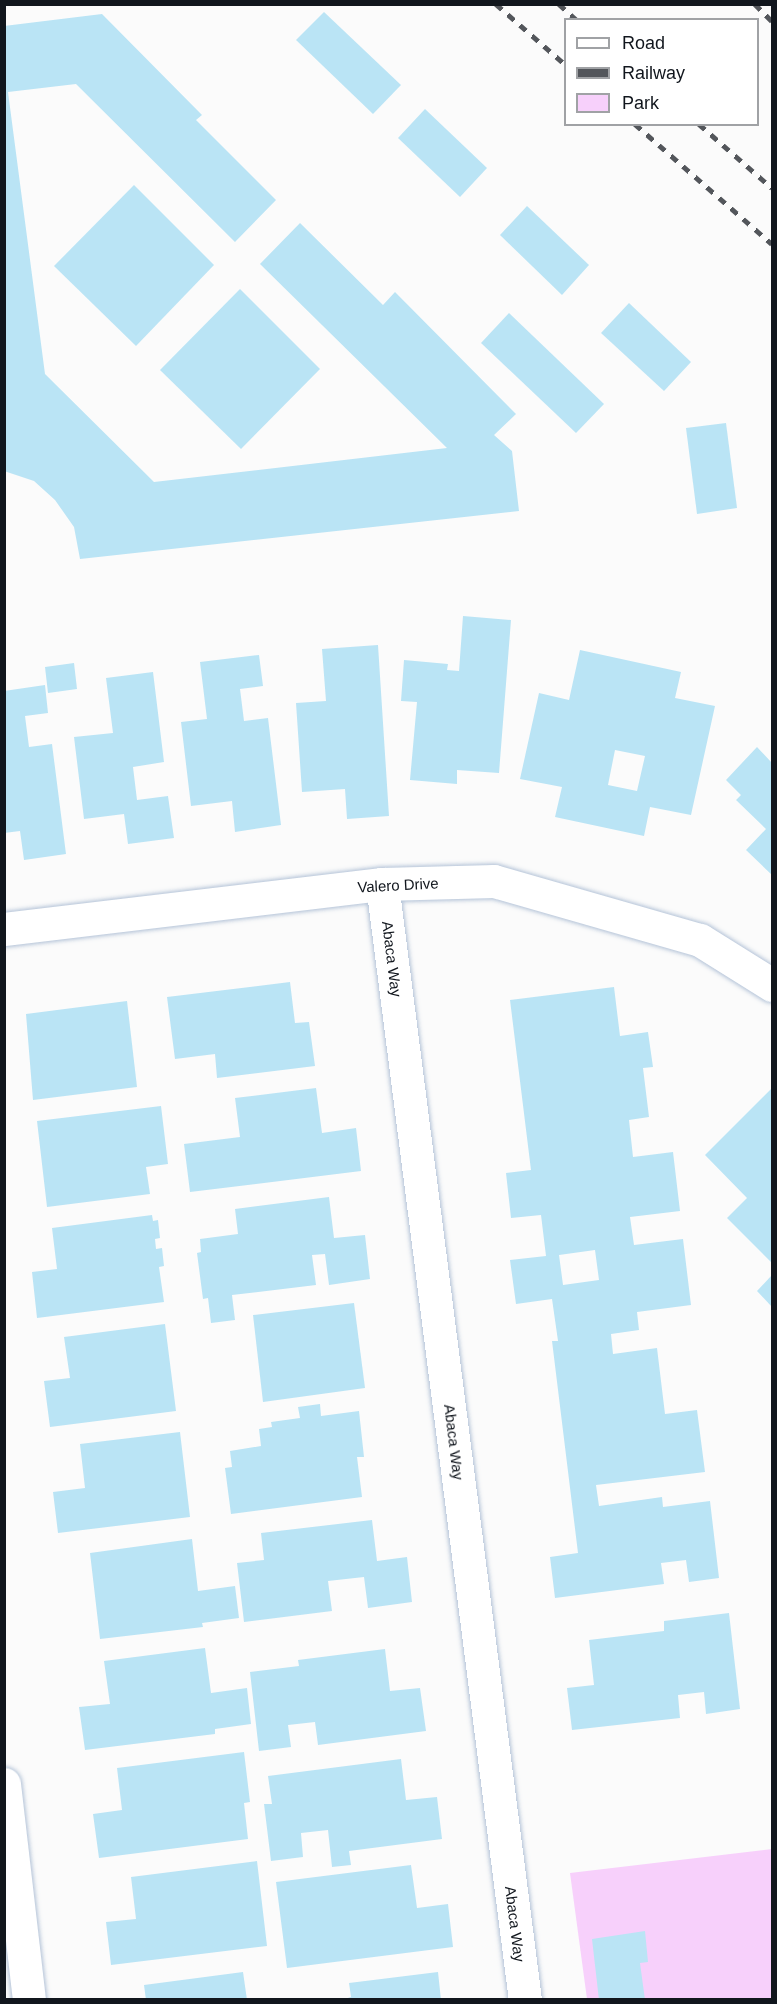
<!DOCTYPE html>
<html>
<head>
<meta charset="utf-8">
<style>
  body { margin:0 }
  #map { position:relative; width:777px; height:2004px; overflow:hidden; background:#fbfbfb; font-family:Arial,sans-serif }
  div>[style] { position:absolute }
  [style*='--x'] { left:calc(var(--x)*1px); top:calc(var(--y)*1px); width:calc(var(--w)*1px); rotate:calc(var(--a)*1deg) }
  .green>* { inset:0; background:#f7d0fb }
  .building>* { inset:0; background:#bae4f5 }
  .roads { filter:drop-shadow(0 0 2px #b5c4d8) drop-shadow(0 0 2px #b5c4d8) }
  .minor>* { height:33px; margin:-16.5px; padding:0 16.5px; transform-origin:16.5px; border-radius:16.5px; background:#fff }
  .rail>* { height:4.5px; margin-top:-2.25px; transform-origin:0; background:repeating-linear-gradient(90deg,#53565b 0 8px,transparent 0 16px) }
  span { translate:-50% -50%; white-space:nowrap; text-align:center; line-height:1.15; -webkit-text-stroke:5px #fff; paint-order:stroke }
  .street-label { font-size:15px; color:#11161d }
  .frame { position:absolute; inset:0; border:6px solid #11161d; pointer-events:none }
  .legend { position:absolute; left:564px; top:18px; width:195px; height:108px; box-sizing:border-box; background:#fff; border:2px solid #a0a2a5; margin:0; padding:8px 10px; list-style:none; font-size:18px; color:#11161d }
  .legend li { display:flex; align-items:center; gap:12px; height:30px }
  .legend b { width:30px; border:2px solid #a0a2a5 }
</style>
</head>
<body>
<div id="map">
  <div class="green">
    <div style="clip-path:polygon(772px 1849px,772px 1999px,587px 1999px,570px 1873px)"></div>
  </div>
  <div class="building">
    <div style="clip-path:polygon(324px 12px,401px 85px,373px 114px,296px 40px)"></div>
    <div style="clip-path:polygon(102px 14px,202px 115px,196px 120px,276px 200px,235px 242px,76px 84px,8px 92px,45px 374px,154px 482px,447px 448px,260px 264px,300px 223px,383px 305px,395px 292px,516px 414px,494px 435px,512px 451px,519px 511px,80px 559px,74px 527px,55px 500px,34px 481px,4px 471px,4px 26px)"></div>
    <div style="clip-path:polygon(425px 109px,487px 168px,460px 197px,398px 138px)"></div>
    <div style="clip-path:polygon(134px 185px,214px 265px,136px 346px,54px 266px)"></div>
    <div style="clip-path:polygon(527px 206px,589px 265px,562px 295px,500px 235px)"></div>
    <div style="clip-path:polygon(240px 289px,320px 369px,241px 449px,160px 370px)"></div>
    <div style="clip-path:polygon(629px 303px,691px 362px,664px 391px,601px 333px)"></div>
    <div style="clip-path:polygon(509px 313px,604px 404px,576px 433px,481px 343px)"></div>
    <div style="clip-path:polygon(726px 423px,737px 508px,697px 514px,686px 428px)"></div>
    <div style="clip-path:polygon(463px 616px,511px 620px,499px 773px,457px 770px,457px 784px,410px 780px,417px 702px,401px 701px,404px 660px,448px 664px,447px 670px,459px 671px)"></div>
    <div style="clip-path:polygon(378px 645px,389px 816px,347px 819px,345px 789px,302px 792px,296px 703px,326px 701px,322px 649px)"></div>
    <div style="clip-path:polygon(evenodd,580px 650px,681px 672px,675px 698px,715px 706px,691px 815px,650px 807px,644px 836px,555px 817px,562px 787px,520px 779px,539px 693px,569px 700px,580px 650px,615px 750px,645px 756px,637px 791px,608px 785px,615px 750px)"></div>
    <div style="clip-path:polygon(259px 655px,263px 686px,240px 689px,244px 721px,268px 718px,281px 825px,235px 832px,232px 801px,191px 806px,181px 722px,207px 719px,200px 662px)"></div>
    <div style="clip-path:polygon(74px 663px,77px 689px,48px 693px,45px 667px)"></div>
    <div style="clip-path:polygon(153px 672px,164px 762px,133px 767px,137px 800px,168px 796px,174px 838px,128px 844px,124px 814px,84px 819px,74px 737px,113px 733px,106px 678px)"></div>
    <div style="clip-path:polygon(45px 685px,48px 713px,25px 716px,29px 747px,52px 744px,66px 854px,24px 860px,20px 831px,4px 833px,4px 691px)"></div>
    <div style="clip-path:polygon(757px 747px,772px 763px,772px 875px,746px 850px,766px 829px,736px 800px,741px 795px,726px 780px)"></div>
    <div style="clip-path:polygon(290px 982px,295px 1023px,309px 1022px,315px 1066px,217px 1078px,215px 1054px,175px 1059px,167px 997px)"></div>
    <div style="clip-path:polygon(evenodd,614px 987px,620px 1036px,648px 1032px,653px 1067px,643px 1068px,649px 1117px,629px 1120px,633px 1157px,673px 1152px,680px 1211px,630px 1217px,634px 1245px,683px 1239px,691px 1305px,637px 1312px,639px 1330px,611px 1334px,613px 1354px,657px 1348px,665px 1414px,697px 1410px,705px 1472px,596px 1485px,599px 1506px,662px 1497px,663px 1507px,710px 1501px,719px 1578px,689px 1582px,686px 1560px,661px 1563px,664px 1584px,555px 1598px,550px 1557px,578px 1553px,552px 1341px,558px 1341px,552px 1299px,516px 1304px,510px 1260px,546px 1256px,541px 1215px,511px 1218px,506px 1173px,531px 1170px,510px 1000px,614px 987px,595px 1250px,599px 1280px,563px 1285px,559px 1255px,595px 1250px)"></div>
    <div style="clip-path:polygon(127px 1001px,137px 1087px,33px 1100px,26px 1014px)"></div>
    <div style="clip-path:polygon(316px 1088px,322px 1133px,356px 1128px,361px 1171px,190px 1192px,184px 1144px,240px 1137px,235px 1098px)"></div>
    <div style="clip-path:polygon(772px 1088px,772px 1263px,727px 1218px,747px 1198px,705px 1155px)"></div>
    <div style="clip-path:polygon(161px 1106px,168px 1164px,146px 1167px,150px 1194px,47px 1207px,37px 1121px)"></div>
    <div style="clip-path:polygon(329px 1197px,334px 1238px,365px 1235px,370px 1279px,329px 1285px,325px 1254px,312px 1255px,316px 1285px,232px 1295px,235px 1320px,211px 1323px,208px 1298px,203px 1299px,197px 1253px,201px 1252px,200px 1239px,238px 1234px,235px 1209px)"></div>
    <div style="clip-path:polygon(152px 1215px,153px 1221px,158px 1220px,160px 1238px,155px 1239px,156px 1249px,162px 1248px,164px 1266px,159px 1267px,164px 1302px,37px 1318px,32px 1272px,57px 1269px,52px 1228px)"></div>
    <div style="clip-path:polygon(772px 1275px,772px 1307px,757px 1291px)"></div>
    <div style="clip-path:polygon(354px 1303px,365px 1388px,263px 1402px,253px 1315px)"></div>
    <div style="clip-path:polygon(165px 1324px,176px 1411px,50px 1427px,44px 1381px,70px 1378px,64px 1337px)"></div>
    <div style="clip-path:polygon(320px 1404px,321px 1416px,359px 1411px,364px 1457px,357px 1457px,362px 1497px,231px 1514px,225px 1468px,232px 1467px,230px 1451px,261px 1446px,259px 1429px,272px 1427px,271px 1422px,300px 1418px,298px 1407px)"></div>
    <div style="clip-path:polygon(180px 1432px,190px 1517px,58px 1533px,53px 1492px,85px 1488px,80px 1444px)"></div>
    <div style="clip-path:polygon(372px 1520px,377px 1561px,407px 1557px,412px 1602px,368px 1608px,364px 1577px,328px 1581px,332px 1611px,244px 1622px,237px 1563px,264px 1560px,261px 1533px)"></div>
    <div style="clip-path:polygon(192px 1539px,198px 1591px,235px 1586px,239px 1618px,202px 1623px,203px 1627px,100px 1639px,90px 1553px)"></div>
    <div style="clip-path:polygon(729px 1613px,740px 1709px,706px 1714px,704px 1692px,678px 1695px,680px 1718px,572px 1730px,567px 1688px,594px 1685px,589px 1640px,664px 1631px,664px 1621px)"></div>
    <div style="clip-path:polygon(205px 1648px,211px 1693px,247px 1688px,251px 1724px,215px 1729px,215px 1734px,85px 1750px,79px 1707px,110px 1704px,104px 1661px)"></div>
    <div style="clip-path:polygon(385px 1649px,390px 1691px,420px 1688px,426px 1731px,318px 1745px,315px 1722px,288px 1725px,291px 1747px,259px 1751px,250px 1672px,299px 1666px,298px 1660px)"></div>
    <div style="clip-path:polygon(244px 1752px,250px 1802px,244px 1803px,248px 1839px,99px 1858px,93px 1814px,122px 1810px,117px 1768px)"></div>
    <div style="clip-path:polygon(401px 1759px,406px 1800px,437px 1797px,442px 1839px,349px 1851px,351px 1865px,332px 1867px,328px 1830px,301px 1833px,303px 1857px,271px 1861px,264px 1804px,272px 1804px,268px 1776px)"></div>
    <div style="clip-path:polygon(257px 1861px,267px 1946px,111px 1965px,106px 1922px,136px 1919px,131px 1877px)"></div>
    <div style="clip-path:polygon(411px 1865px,417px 1908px,448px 1904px,453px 1947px,287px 1968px,276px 1882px)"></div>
    <div style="clip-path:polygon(645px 1931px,648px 1962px,640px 1963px,645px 2000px,599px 2000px,592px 1939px)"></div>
    <div style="clip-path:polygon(243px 1972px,247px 2000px,146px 2000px,144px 1985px)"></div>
    <div style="clip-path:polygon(438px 1972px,441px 2000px,341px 2000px,351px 1997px,349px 1983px)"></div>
  </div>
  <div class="roads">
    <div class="minor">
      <div style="--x:382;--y:884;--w:1125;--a:82.7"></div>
      <div style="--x:4;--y:929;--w:381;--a:-6.8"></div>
      <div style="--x:382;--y:884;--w:112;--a:-1.5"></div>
      <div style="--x:494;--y:881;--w:214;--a:16"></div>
      <div style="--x:700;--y:940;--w:85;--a:32"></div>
      <div style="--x:4;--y:1784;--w:217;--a:83.4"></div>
    </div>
  </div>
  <div class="rail">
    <div style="--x:496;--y:4;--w:93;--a:41.1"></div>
    <div style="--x:559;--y:4;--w:24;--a:42"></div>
    <div style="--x:755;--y:4;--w:24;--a:45"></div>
    <div style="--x:635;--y:124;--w:182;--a:41.2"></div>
    <div style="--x:699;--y:124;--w:97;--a:41.2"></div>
  </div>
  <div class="street-label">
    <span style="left:398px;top:885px;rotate:-3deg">Valero Drive</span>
    <span style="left:392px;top:959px;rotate:83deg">Abaca Way</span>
    <span style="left:454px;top:1442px;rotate:83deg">Abaca Way</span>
    <span style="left:515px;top:1924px;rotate:83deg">Abaca Way</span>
  </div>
  <div class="frame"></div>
  <ul class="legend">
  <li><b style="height:8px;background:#fff"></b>Road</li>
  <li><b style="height:8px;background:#53565b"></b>Railway</li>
  <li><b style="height:16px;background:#f7d0fb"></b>Park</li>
  </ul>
</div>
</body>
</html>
